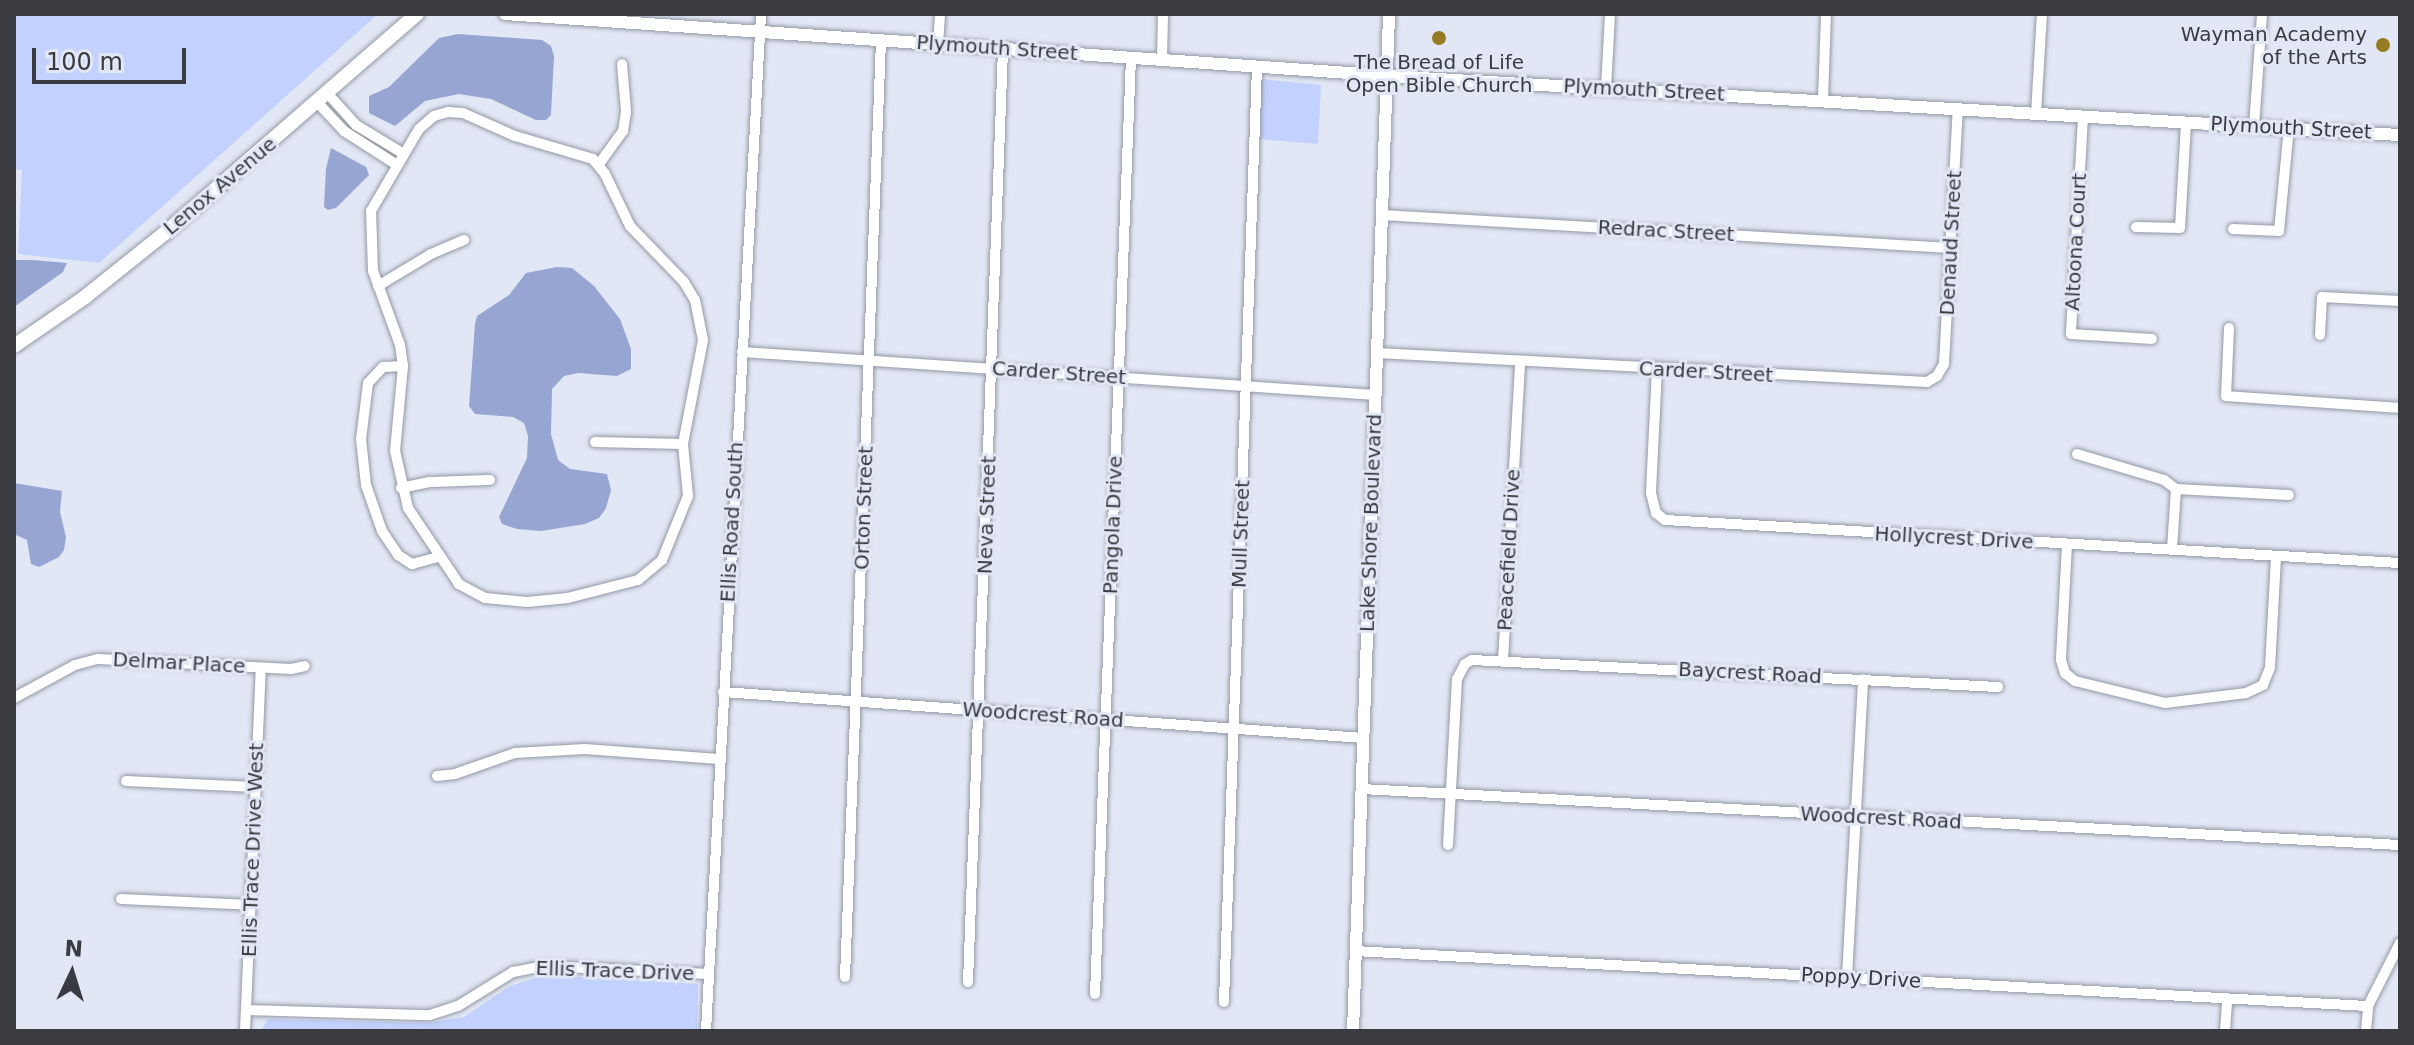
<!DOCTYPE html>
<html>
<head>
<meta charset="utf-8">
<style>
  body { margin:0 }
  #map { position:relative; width:2414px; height:1045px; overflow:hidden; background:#e2e7f5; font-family:"DejaVu Sans",sans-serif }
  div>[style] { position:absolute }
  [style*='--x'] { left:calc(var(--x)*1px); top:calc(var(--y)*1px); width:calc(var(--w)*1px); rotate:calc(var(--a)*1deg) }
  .green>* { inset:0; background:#c2d1fd }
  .water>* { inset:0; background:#96a5d1 }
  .roads { filter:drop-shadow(0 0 2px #9498a5) drop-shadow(0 0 2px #9498a5) }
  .minor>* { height:10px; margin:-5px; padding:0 5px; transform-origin:5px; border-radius:5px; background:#fff }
  .tertiary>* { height:12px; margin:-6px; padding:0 6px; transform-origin:6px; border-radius:6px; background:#fff }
  .secondary>* { height:14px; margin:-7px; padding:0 7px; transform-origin:7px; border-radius:7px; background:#fff }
  .dots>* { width:22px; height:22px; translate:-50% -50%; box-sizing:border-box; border:4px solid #e2e7f5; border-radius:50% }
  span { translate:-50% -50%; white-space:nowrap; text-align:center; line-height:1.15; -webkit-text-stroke:6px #e2e7f5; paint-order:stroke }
  .poi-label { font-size:20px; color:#393b40 }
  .right { translate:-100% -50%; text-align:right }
  .street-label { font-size:20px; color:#393b40 }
  .frame { position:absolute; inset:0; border:16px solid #393b40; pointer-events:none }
  .north { position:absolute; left:32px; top:933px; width:80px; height:80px; -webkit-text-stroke:6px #e2e7f5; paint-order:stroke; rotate:4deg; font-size:22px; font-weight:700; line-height:32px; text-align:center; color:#393b40 }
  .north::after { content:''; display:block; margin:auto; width:28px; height:36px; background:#393b40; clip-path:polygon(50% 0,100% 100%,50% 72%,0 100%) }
  .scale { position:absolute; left:32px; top:48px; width:154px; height:36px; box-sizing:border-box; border:4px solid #393b40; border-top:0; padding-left:10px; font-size:24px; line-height:28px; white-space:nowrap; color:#393b40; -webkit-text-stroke:6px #e2e7f5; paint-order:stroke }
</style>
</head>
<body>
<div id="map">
  <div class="green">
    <div style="clip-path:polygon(14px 14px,378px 14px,99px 263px,18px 254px,22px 170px,14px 169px)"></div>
    <div style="clip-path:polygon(1261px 79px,1321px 85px,1318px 144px,1259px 139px)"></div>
    <div style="clip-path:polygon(545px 975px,698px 984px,697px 1031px,261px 1031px,268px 1019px,426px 1023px,464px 1017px,510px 986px)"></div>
  </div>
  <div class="water">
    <div style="clip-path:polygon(458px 34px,542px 40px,551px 46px,554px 56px,551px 115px,546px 120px,536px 120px,491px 99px,459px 94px,425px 101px,395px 126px,369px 113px,369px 96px,389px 87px,439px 38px)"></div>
    <div style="clip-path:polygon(331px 148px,366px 167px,369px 175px,336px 208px,328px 210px,324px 207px,326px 169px)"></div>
    <div style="clip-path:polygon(14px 260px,33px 260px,67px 263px,63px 272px,14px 307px)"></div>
    <div style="clip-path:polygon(557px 267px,572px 268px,594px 286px,620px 319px,631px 349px,631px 369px,617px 376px,578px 373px,564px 376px,552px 389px,551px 434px,558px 460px,570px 469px,607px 474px,611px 490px,606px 508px,599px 518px,585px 524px,541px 531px,517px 529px,502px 524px,499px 517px,527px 458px,528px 436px,524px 423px,513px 417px,475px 414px,469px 406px,475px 324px,477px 316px,509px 295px,526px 273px)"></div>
    <div style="clip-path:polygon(14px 483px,62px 491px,60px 512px,66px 537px,64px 550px,59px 557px,39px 567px,31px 564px,27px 540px,14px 534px)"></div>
  </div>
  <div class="roads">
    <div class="minor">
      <div style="--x:938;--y:44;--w:30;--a:-86"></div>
      <div style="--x:1162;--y:59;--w:45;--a:-88.7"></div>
      <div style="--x:1606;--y:88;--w:74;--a:-86.9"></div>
      <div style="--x:328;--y:94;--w:42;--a:47.9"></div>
      <div style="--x:356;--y:125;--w:56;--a:31.1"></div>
      <div style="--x:1823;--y:100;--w:86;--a:-88"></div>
      <div style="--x:318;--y:103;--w:38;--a:47"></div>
      <div style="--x:344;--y:131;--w:63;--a:32.7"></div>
      <div style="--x:448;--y:112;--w:15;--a:4"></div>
      <div style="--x:463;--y:113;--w:57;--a:23.9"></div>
      <div style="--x:515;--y:136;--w:81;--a:16.4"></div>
      <div style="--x:593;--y:159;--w:19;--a:51"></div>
      <div style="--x:605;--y:174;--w:58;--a:64.3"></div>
      <div style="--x:630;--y:226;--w:78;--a:46"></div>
      <div style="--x:684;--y:282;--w:21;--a:59"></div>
      <div style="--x:695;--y:300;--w:41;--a:78.7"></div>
      <div style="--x:703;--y:340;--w:106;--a:100.9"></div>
      <div style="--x:683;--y:444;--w:52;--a:84.5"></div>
      <div style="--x:688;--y:496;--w:69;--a:112.1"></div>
      <div style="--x:662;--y:560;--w:31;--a:140"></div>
      <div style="--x:638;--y:580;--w:72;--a:165.6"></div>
      <div style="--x:568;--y:598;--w:41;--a:174.4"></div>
      <div style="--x:527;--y:602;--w:42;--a:-174.6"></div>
      <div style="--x:485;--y:598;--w:30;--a:-152"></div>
      <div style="--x:459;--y:584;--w:92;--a:-123.9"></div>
      <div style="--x:408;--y:508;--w:58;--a:-102.8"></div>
      <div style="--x:395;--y:451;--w:85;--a:-84.6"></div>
      <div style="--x:403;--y:366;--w:21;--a:-98"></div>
      <div style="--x:400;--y:345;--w:79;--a:-110"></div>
      <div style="--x:373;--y:271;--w:60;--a:-91.9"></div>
      <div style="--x:371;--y:211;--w:95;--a:-59.7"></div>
      <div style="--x:419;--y:129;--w:20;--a:-41"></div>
      <div style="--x:434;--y:116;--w:15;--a:-16"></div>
      <div style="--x:2036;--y:114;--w:100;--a:-86.6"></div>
      <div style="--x:2083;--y:117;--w:217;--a:93.2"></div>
      <div style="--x:2071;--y:334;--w:81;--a:3.5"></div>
      <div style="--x:2254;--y:126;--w:112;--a:-85.9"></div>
      <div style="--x:599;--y:164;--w:41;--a:-54"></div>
      <div style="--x:623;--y:131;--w:20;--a:-81"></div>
      <div style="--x:626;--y:111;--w:47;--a:-94.9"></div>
      <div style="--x:1382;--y:215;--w:570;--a:3.32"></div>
      <div style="--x:2136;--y:227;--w:44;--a:1.3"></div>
      <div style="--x:2180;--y:228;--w:105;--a:-86.7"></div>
      <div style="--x:2233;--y:229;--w:46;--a:2.5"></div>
      <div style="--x:2279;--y:231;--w:103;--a:-84.5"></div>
      <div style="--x:378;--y:286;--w:62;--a:-31.1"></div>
      <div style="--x:431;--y:254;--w:36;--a:-23"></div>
      <div style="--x:2229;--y:328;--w:68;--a:92.5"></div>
      <div style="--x:2226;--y:396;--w:174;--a:3.9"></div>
      <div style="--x:2320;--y:335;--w:38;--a:-87"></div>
      <div style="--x:2322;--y:297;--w:78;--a:2.9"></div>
      <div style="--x:742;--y:352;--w:635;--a:3.88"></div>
      <div style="--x:1377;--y:353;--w:551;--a:3.02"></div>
      <div style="--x:1927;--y:382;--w:12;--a:-31"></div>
      <div style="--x:1937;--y:376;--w:14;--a:-60"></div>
      <div style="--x:1944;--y:364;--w:255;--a:-86.9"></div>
      <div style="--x:403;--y:366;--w:20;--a:177"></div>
      <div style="--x:383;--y:367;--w:22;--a:133"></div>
      <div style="--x:368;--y:383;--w:56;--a:97.1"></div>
      <div style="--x:361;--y:439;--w:46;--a:83.8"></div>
      <div style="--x:366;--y:485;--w:49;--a:70.8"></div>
      <div style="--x:382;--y:531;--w:29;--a:56"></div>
      <div style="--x:398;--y:555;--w:17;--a:33"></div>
      <div style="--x:412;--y:564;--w:27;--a:-15"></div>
      <div style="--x:1657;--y:369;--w:124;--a:92.8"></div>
      <div style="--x:1651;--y:493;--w:21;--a:76"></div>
      <div style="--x:1656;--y:513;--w:11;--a:38"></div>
      <div style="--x:1665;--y:520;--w:736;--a:3.35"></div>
      <div style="--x:595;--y:442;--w:88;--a:1.3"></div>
      <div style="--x:2077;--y:454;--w:91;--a:16.6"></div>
      <div style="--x:2164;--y:480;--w:15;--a:37"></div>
      <div style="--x:401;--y:488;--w:30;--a:-12"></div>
      <div style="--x:430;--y:482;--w:60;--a:-1.9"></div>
      <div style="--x:2176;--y:489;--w:113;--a:3"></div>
      <div style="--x:2067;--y:544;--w:116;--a:93"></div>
      <div style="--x:2061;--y:660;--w:14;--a:73"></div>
      <div style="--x:2065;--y:673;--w:13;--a:39"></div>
      <div style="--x:2075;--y:681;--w:93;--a:13.7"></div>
      <div style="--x:2165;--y:703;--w:82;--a:-7"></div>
      <div style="--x:2246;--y:693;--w:19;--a:-25"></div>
      <div style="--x:2263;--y:685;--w:18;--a:-68"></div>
      <div style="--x:2270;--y:668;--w:112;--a:-86.9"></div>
      <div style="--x:2172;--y:549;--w:60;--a:-86.2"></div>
      <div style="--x:1503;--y:660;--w:299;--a:-86.7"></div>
      <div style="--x:723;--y:692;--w:642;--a:4.11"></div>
      <div style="--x:14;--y:698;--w:69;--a:-28.4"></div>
      <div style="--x:75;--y:665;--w:24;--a:-15"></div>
      <div style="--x:98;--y:659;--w:193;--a:3"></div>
      <div style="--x:291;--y:669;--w:14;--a:-12"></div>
      <div style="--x:437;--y:776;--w:18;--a:-6"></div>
      <div style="--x:455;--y:774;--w:64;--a:-19.3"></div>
      <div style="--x:515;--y:753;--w:70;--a:-3.3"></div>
      <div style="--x:585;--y:749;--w:134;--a:4.3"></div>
      <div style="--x:126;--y:781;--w:129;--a:2.7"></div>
      <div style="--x:1362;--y:789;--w:1040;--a:3.09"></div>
      <div style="--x:1448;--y:845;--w:166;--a:-86.9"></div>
      <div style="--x:1457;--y:679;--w:17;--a:-62"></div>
      <div style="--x:1465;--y:664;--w:8;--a:-30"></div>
      <div style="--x:1472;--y:660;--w:527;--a:2.94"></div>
      <div style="--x:121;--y:899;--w:130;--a:2.6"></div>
      <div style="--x:1355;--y:951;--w:1014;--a:3.11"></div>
      <div style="--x:845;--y:977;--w:938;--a:-87.8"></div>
      <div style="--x:1847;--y:977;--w:298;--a:-86.9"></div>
      <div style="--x:968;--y:982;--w:935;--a:-87.85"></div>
      <div style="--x:1095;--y:994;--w:938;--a:-87.8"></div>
      <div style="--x:1224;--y:1002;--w:937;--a:-87.98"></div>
      <div style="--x:246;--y:1010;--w:184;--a:1.6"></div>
      <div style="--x:430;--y:1015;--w:29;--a:-18"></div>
      <div style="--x:458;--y:1006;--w:65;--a:-31.7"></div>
      <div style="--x:513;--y:972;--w:31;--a:-11"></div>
      <div style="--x:543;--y:966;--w:166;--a:2.8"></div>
      <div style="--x:245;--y:1031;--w:363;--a:-87.5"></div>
      <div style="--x:706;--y:1031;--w:1018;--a:-86.9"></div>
      <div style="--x:2225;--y:1031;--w:32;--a:-86"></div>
      <div style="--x:2366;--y:1031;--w:25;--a:-85"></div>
      <div style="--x:2368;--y:1006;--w:71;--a:-63.1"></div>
    </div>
    <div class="tertiary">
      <div style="--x:505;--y:14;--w:917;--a:4"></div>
      <div style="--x:1420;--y:78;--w:982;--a:3.33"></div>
      <div style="--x:1353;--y:1031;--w:1018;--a:-87.97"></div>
    </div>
    <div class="secondary">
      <div style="--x:14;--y:346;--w:86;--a:-34.6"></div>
      <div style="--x:85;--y:297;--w:102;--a:-38.7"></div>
      <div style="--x:165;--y:233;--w:334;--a:-41"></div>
    </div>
  </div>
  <div class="dots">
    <div style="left:1439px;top:38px;background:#977b23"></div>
    <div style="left:2383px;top:45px;background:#977b23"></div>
  </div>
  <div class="poi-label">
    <span class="right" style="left:2367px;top:46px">Wayman Academy<br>of the Arts</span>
    <span style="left:1439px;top:74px">The Bread of Life<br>Open Bible Church</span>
  </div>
  <div class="street-label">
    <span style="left:997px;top:48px;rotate:4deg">Plymouth Street</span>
    <span style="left:1644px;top:90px;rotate:3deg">Plymouth Street</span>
    <span style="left:2291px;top:128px;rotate:3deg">Plymouth Street</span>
    <span style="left:220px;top:186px;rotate:-40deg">Lenox Avenue</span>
    <span style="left:1666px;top:231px;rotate:3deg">Redrac Street</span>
    <span style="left:2076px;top:242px;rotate:-87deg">Altoona Court</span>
    <span style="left:1951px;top:243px;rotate:-87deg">Denaud Street</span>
    <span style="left:1706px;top:372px;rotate:3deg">Carder Street</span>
    <span style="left:1059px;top:373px;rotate:4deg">Carder Street</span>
    <span style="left:864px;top:508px;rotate:-88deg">Orton Street</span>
    <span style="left:987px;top:515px;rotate:-88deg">Neva Street</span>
    <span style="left:732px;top:522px;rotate:-87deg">Ellis Road South</span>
    <span style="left:1371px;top:523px;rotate:-88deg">Lake Shore Boulevard</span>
    <span style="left:1113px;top:525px;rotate:-88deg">Pangola Drive</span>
    <span style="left:1241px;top:534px;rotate:-88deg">Mull Street</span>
    <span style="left:1954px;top:538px;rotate:3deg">Hollycrest Drive</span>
    <span style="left:1509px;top:550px;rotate:-87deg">Peacefield Drive</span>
    <span style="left:179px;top:663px;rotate:3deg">Delmar Place</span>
    <span style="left:1750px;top:673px;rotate:3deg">Baycrest Road</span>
    <span style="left:1043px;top:715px;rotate:4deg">Woodcrest Road</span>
    <span style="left:1881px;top:818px;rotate:3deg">Woodcrest Road</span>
    <span style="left:253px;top:850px;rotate:-88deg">Ellis Trace Drive West</span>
    <span style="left:615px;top:971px;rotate:2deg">Ellis Trace Drive</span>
    <span style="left:1861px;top:978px;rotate:3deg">Poppy Drive</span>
  </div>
  <div class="frame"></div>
  <div class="north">N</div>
  <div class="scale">100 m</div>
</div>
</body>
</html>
